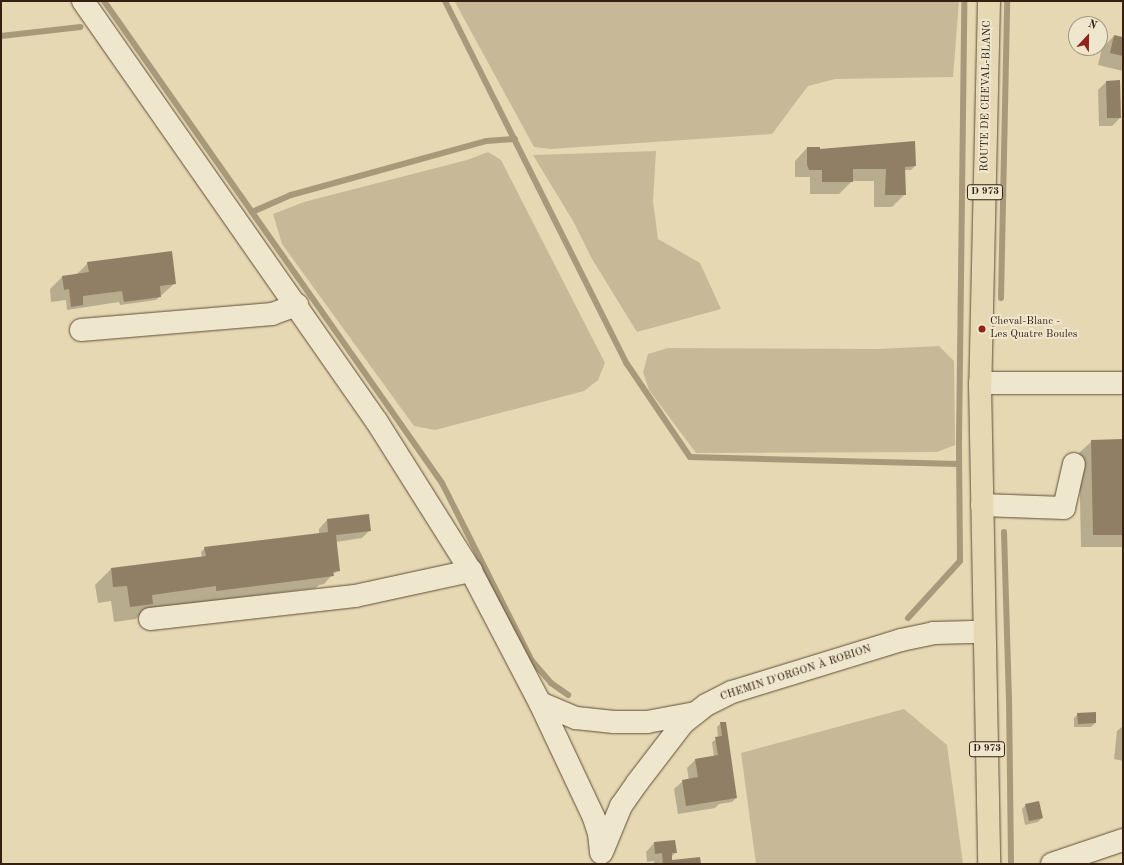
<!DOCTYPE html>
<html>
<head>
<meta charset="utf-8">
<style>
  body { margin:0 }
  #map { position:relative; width:1124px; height:865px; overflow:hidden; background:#e5d8b2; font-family:"Old Standard TT",serif }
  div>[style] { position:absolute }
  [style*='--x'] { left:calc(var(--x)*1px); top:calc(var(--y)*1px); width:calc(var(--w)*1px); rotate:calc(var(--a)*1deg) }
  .green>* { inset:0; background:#c7b997 }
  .shadow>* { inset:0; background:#0003 }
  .stream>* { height:6px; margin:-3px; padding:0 3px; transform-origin:3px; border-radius:3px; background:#a9997b }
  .building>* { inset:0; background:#917f65 }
  .roads { filter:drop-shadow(0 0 1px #614d39) drop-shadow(0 0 1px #614d39) }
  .minor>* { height:22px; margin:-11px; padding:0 11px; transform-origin:11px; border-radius:11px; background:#eee6cd }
  .major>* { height:22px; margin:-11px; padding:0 11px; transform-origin:11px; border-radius:11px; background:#e5d8b2 }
  .dots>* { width:11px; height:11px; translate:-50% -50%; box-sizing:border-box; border:2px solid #eee6cd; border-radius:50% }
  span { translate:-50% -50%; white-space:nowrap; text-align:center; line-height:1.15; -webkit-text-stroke:4px #eee6cd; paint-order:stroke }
  .shield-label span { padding:1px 3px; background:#eee6cd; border:1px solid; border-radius:3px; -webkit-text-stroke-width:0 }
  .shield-label { font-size:10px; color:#351f11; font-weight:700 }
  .street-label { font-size:11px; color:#351f11 }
  .poi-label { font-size:11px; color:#351f11 }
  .left { translate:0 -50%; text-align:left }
  .frame { position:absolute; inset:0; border:2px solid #351f11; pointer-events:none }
  .north { position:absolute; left:1068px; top:16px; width:40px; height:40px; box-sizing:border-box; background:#eee6cd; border:1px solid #a49682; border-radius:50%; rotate:22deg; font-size:11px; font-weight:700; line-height:16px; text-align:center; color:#351f11 }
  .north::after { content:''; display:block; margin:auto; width:14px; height:18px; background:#8f2418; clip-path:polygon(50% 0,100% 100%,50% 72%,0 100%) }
</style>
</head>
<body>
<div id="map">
  <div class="green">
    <div style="clip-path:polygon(959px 1px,953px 77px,835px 79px,808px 86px,772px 134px,551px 149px,534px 147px,455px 2px)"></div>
    <div style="clip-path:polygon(656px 151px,653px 201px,658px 239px,700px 263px,721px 309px,637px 332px,592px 259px,573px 221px,533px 155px)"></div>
    <div style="clip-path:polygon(488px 152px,501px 160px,605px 363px,598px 380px,584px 391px,435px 430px,414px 426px,282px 244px,273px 214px,304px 202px,467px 160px)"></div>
    <div style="clip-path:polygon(939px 346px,954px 361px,955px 445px,937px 452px,696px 453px,649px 390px,643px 372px,648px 354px,668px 348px,878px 349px)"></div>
    <div style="clip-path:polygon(904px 709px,947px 745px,963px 864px,756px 864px,741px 753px)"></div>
  </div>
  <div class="shadow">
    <div style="clip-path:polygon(1114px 36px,1123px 38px,1123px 71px,1098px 65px,1102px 48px)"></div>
    <div style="clip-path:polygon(1106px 82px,1120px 118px,1112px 126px,1099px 126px,1098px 90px)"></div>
    <div style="clip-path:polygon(807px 148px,915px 166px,911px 170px,904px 170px,905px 194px,892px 207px,874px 207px,874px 181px,852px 181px,839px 194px,810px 194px,810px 177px,795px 177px,795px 161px)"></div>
    <div style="clip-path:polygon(88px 263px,175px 283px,156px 300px,120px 305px,119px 302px,67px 310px,66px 300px,51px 302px,50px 289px,62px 277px,76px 275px)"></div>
    <div style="clip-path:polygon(1123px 440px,1123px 547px,1081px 547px,1079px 453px,1092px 441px)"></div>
    <div style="clip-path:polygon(327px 520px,370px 530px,362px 538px,336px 542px,339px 570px,332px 575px,324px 584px,319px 585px,316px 588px,146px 609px,136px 619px,114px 622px,111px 601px,98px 603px,95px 585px,111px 569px,202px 557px,201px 552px,205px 548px,319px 534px,319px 529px)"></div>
    <div style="clip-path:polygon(1078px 714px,1095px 723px,1091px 727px,1074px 727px,1074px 718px)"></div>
    <div style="clip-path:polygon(721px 723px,736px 798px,732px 802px,719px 804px,715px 808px,678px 814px,674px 789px,683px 781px,689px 780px,687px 768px,696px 759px,714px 757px,712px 742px,718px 738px,717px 727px)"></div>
    <div style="clip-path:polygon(1123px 726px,1123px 761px,1114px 759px,1117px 731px)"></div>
    <div style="clip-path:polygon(1026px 805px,1042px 818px,1038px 822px,1025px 825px,1022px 809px)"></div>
    <div style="clip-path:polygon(654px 843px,676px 852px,671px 857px,672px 862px,700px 864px,654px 864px,654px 861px,647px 862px,646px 852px)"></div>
  </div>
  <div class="stream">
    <div style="--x:104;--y:1;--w:589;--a:54.96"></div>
    <div style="--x:442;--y:483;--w:199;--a:63.2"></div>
    <div style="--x:532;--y:661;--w:29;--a:49"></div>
    <div style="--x:551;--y:683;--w:21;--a:35"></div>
    <div style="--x:445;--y:1;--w:406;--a:63.4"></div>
    <div style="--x:627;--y:364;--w:112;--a:55.9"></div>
    <div style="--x:690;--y:457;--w:269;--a:1.5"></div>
    <div style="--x:1;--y:36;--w:80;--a:-6.5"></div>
    <div style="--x:252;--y:212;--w:43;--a:-23.6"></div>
    <div style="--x:291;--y:195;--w:202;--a:-15.5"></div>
    <div style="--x:486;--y:141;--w:29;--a:-4"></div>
    <div style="--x:1001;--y:298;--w:297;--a:-88.8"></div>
    <div style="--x:1004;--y:532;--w:166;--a:88.3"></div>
    <div style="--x:1009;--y:698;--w:166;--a:89.3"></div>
    <div style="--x:908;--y:618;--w:77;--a:-47.6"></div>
    <div style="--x:960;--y:561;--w:120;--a:-90.5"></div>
    <div style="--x:959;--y:441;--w:440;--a:-89.3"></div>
  </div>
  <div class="building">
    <div style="clip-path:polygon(1114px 35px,1123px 37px,1123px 56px,1110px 53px)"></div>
    <div style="clip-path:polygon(1120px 80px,1121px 118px,1107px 118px,1106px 81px)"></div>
    <div style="clip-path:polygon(915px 141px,916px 166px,905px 167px,906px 195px,885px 195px,886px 169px,853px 169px,853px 182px,822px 182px,822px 170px,809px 170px,807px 165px,807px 147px,820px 147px,820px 149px)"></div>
    <div style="clip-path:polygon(172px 251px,176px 284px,160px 286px,161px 297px,124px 302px,122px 291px,83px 296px,83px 305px,71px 307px,69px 289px,64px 290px,62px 276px,89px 272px,87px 262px)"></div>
    <div style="clip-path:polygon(1123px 439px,1123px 535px,1093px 535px,1091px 440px)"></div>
    <div style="clip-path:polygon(369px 514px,371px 531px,336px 535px,340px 571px,333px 572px,334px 576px,216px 591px,216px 586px,152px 595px,153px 604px,130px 607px,127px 586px,113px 587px,111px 568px,206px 556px,204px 547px,328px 532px,327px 519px)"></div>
    <div style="clip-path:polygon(1096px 712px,1096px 723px,1078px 724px,1077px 713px)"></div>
    <div style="clip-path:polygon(720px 722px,726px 722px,737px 798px,686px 806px,682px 780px,698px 777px,695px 759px,718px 755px,715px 737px,722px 736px)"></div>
    <div style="clip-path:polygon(1039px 801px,1043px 818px,1029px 821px,1025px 804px)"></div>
    <div style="clip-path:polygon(675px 840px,677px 853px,672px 853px,672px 860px,700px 857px,701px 864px,663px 864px,662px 853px,655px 854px,654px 842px)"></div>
  </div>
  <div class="roads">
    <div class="minor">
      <div style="--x:83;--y:1;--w:513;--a:55.07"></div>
      <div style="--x:377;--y:422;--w:176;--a:57.8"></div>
      <div style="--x:471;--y:571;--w:149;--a:62.4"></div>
      <div style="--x:540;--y:703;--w:127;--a:64.8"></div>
      <div style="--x:594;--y:818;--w:16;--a:72"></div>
      <div style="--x:599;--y:833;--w:20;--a:84"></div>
      <div style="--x:81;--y:330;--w:192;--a:-4.8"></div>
      <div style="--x:272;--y:314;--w:27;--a:-20"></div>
      <div style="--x:980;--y:383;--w:143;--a:0"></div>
      <div style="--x:982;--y:505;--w:82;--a:2.1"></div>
      <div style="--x:1064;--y:508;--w:45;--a:-77.2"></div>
      <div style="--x:150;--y:619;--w:206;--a:-6.4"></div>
      <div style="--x:355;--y:596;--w:119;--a:-12.2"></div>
      <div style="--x:540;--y:703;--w:39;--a:23"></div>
      <div style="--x:576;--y:718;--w:38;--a:6"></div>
      <div style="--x:614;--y:722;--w:33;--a:0"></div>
      <div style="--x:647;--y:722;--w:49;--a:-10.6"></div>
      <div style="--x:602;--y:852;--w:50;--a:-67.6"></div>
      <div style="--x:621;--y:806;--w:28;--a:-55"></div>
      <div style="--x:637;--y:783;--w:76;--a:-52.5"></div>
      <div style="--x:683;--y:723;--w:29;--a:-38"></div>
      <div style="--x:706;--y:705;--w:29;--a:-27"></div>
      <div style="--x:732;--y:692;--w:177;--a:-17.1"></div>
      <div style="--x:901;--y:640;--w:33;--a:-12"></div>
      <div style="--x:933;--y:633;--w:40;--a:-1.4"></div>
      <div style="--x:973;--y:632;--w:11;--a:5"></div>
      <div style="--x:1052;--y:864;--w:75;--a:-18.7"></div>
    </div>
    <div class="major">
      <div style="--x:989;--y:1;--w:382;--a:91.3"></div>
      <div style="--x:980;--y:383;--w:481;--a:88.9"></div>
    </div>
  </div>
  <div class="dots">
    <div style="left:982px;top:329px;background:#8f2418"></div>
  </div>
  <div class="shield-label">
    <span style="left:985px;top:192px">D 973</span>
    <span style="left:987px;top:749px">D 973</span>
  </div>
  <div class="street-label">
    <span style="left:987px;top:96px;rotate:-89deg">ROUTE DE CHEVAL-BLANC</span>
    <span style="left:796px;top:674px;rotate:-18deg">CHEMIN D'ORGON À ROBION</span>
  </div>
  <div class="poi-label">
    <span class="left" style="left:990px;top:329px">Cheval-Blanc -<br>Les Quatre Boules</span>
  </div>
  <div class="frame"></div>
  <div class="north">N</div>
</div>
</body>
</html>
